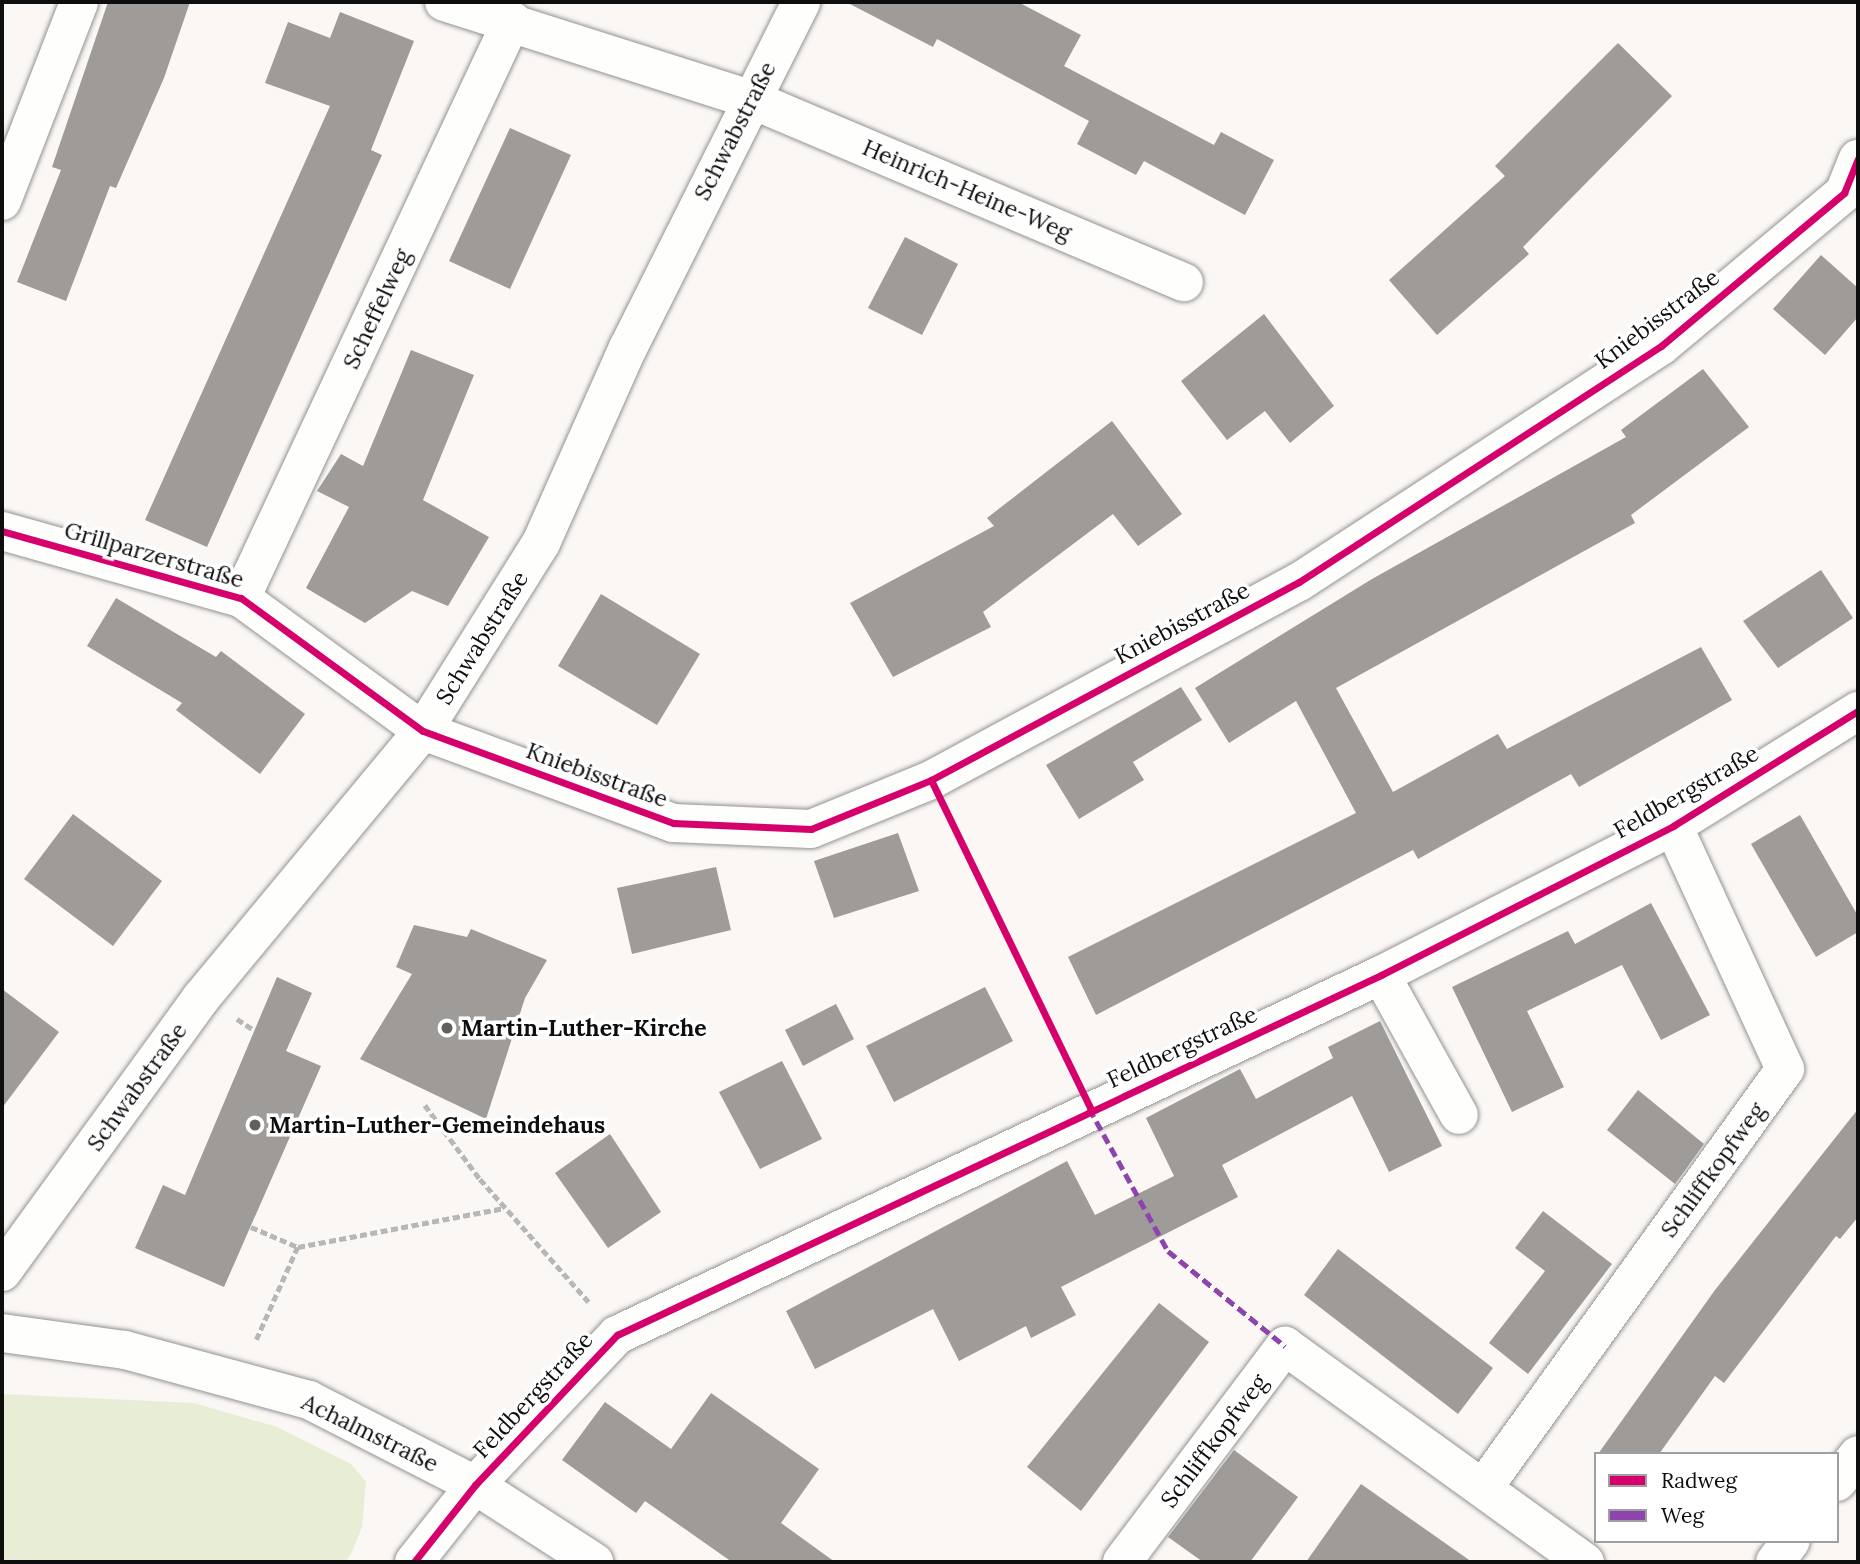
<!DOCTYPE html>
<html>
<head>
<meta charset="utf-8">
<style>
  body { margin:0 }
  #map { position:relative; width:1860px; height:1564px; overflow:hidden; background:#faf7f4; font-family:Lora,serif }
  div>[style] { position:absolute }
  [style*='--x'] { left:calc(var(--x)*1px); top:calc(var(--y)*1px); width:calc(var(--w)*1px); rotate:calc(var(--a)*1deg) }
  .green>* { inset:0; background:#e8eed5 }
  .building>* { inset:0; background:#9e9b99 }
  .path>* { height:4.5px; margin-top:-2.25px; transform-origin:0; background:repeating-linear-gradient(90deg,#b8b7b7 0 7px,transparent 0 10.5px) }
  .roads { filter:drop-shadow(0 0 2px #949392) drop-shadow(0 0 2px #949392) }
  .minor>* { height:38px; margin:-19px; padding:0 19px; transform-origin:19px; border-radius:19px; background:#fefefd }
  .tertiary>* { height:38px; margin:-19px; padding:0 19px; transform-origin:19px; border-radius:19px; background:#fefefd }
  .quiet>* { height:5px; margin-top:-2.5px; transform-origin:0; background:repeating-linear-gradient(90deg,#8e44ad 0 10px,transparent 0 15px) }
  .cycleway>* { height:7px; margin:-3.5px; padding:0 3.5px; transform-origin:3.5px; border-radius:3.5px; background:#d6006c }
  .dots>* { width:19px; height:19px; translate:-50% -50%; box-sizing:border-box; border:4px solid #fff; border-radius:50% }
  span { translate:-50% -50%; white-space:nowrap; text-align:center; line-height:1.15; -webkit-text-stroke:7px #fff; paint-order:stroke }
  .street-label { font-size:23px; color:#0e0e0e }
  .poi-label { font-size:23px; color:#0e0e0e; font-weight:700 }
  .left { translate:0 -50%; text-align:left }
  .frame { position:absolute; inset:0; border:4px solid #0e0e0e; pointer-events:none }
  .legend { position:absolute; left:1594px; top:1452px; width:245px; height:91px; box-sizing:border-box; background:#fff; border:2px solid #9f9f9f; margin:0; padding:9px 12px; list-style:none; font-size:21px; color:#0e0e0e }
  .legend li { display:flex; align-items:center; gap:14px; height:35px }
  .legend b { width:35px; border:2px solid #9f9f9f }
</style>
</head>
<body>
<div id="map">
  <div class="green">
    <div style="clip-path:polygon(2px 1394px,194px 1403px,277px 1427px,351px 1464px,366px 1482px,362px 1527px,351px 1554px,345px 1562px,2px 1562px)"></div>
  </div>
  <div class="building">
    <div style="clip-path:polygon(108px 2px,190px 2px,164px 78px,116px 188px,110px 186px,66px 301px,17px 282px,61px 170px,52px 167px)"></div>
    <div style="clip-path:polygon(846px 2px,1018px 2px,1081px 35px,1064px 66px,1214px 145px,1221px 132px,1274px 160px,1245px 215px,1144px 161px,1136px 175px,1077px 144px,1089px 121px,937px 39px,933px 47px)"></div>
    <div style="clip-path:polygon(340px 12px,414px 41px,371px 150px,382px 155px,207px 547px,145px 520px,330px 106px,265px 83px,288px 22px,330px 38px)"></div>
    <div style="clip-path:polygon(1618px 43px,1672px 96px,1523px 247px,1529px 254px,1437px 335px,1389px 280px,1505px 176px,1495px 166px)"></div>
    <div style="clip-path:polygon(510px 128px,571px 155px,510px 289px,449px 261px)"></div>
    <div style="clip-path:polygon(905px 237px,958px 264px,922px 335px,868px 308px)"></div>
    <div style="clip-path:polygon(1821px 255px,1858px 288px,1858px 317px,1825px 355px,1773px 309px)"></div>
    <div style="clip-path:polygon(1264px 314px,1334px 406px,1290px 443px,1265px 411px,1227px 440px,1181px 381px)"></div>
    <div style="clip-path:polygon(411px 350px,474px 375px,423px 500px,489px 537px,448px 606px,412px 591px,365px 623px,306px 588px,349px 507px,317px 491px,341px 454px,363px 466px)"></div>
    <div style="clip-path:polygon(1703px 369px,1749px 427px,1631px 515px,1635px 523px,1336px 688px,1393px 792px,1498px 734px,1507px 749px,1701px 647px,1732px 700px,1579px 787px,1571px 774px,1418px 859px,1413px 850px,1096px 1015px,1068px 957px,1356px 813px,1296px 701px,1229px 743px,1195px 688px,1372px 579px,1626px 437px,1621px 430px)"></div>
    <div style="clip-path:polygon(1112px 421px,1182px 514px,1138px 546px,1113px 514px,983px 612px,991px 627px,893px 677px,850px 603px,994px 526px,987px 518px)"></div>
    <div style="clip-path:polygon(1821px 570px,1853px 618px,1778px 668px,1743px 621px)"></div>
    <div style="clip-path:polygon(601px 594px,700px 654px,657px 725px,558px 666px)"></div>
    <div style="clip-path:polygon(116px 598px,216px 657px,221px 651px,305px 714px,260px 774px,176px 710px,182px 703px,87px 646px)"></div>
    <div style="clip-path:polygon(1181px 687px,1202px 720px,1133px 762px,1144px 780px,1079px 819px,1046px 765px)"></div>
    <div style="clip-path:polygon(73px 814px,162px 881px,113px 946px,24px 879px)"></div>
    <div style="clip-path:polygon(1800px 815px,1858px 916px,1858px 932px,1816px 957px,1751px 844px)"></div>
    <div style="clip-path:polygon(898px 833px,919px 891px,834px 918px,814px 861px)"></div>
    <div style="clip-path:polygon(716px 867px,731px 930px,632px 954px,617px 888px)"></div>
    <div style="clip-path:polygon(1651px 903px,1710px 1015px,1661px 1040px,1622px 965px,1527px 1011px,1564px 1087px,1512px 1112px,1452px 987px,1568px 931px,1575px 944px)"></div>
    <div style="clip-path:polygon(414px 925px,467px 937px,471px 929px,547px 960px,525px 998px,486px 1119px,360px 1059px,412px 974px,396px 967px)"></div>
    <div style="clip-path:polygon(277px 977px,312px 993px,286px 1051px,321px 1066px,224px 1287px,135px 1248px,163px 1185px,185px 1195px)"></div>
    <div style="clip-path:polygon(985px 987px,1013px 1041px,894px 1102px,866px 1046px)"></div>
    <div style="clip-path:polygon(2px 989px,59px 1032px,2px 1108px)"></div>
    <div style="clip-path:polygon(836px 1004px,854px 1039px,803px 1066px,785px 1030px)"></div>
    <div style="clip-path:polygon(1380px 1021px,1442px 1146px,1389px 1172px,1352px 1096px,1222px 1165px,1238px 1197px,1061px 1287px,1076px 1315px,1031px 1338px,1026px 1326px,959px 1361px,933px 1309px,815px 1369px,786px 1311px,1067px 1161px,1095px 1215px,1174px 1176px,1146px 1118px,1240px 1069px,1256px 1099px,1333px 1058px,1328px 1047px)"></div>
    <div style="clip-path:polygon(782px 1061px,822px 1139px,760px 1169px,719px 1092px)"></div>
    <div style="clip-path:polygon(1638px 1090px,1704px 1144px,1675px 1184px,1607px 1130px)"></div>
    <div style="clip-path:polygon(1858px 1109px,1858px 1217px,1840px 1239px,1836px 1236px,1724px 1383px,1715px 1376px,1659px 1454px,1598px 1454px,1715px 1290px)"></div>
    <div style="clip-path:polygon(610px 1134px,661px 1212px,608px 1248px,555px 1173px)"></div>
    <div style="clip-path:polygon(1543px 1211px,1612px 1264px,1528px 1374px,1489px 1343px,1545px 1271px,1515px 1248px)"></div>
    <div style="clip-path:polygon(1338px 1249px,1493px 1368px,1458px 1414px,1304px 1295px)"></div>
    <div style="clip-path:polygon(1159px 1303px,1209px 1342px,1081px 1511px,1027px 1467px)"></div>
    <div style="clip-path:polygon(711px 1393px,819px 1469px,781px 1523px,835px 1562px,732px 1562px,645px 1501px,636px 1513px,562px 1460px,605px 1402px,671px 1449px)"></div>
    <div style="clip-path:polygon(1234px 1450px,1298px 1497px,1250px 1562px,1203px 1562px,1168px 1537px)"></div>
    <div style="clip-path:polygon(1361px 1484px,1472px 1562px,1306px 1562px)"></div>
  </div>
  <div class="path">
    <div style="--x:237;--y:1019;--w:20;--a:33"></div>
    <div style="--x:425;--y:1105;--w:92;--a:53.4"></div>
    <div style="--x:480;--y:1179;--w:164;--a:48.5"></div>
    <div style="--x:251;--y:1227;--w:51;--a:23.1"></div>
    <div style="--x:298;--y:1247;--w:103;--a:114.1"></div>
    <div style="--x:298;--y:1247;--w:210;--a:-10.7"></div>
  </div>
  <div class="roads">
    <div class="minor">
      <div style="--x:444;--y:2;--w:321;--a:17.6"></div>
      <div style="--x:750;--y:99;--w:471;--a:22.9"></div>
      <div style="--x:2;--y:201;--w:213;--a:-68.8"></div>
      <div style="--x:2;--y:531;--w:248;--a:15.7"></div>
      <div style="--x:241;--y:598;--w:225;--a:36.2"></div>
      <div style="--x:423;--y:731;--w:266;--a:20.2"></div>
      <div style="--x:673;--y:823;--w:138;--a:2.5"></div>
      <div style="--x:811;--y:829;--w:130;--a:-22.2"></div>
      <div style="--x:931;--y:780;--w:418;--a:-28.3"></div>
      <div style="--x:1299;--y:582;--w:432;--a:-33.1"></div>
      <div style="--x:1661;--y:346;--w:239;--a:-39.9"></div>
      <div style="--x:1844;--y:193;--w:37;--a:-68"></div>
      <div style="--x:241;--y:598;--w:638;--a:-64.88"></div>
      <div style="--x:1381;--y:975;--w:160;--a:60.9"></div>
      <div style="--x:2;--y:1272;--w:339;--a:-54"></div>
      <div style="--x:201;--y:998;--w:347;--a:-50.3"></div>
      <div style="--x:423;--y:731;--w:222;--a:-57.9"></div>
      <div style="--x:541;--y:543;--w:214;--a:-66"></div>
      <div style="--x:628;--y:348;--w:387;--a:-63.4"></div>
      <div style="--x:2;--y:1333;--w:124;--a:7.9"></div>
      <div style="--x:125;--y:1350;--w:191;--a:15.2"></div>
      <div style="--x:309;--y:1400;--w:186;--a:27.1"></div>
      <div style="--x:475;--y:1485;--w:142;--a:32.9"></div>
      <div style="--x:1484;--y:1487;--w:515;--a:-54.24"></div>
      <div style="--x:1785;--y:1069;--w:268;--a:-114.7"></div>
      <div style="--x:414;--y:1562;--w:98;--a:-51.6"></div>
      <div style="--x:475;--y:1485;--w:207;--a:-46.6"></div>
      <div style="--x:617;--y:1335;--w:845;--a:-25.23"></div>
      <div style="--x:1381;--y:975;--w:328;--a:-27"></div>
      <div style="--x:1673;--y:826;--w:218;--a:-31.9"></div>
      <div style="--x:1122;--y:1562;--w:271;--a:-53"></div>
      <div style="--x:1285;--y:1346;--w:370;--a:35.8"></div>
    </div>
    <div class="tertiary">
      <div style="--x:1837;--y:1482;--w:34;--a:-52"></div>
      <div style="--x:1775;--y:1562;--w:26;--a:-53"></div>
    </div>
  </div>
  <div class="quiet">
    <div style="--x:1089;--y:1108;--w:163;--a:61.1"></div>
    <div style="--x:1168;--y:1251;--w:151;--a:39.1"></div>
  </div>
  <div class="cycleway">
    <div style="--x:2;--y:531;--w:248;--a:15.7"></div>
    <div style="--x:241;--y:598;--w:225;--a:36.2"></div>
    <div style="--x:423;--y:731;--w:266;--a:20.2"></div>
    <div style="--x:673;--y:823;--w:138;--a:2.5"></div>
    <div style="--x:811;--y:829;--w:130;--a:-22.2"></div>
    <div style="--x:931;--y:780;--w:418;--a:-28.3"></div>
    <div style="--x:1299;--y:582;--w:432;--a:-33.1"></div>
    <div style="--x:1661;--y:346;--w:239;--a:-39.9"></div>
    <div style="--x:1844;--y:193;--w:37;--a:-68"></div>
    <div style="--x:931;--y:780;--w:367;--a:64.1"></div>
    <div style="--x:414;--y:1562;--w:98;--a:-51.6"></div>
    <div style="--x:475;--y:1485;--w:207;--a:-46.6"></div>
    <div style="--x:617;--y:1335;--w:845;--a:-25.23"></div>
    <div style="--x:1381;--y:975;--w:328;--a:-27"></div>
    <div style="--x:1673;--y:826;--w:218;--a:-31.9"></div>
  </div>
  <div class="dots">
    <div style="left:447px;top:1028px;background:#61605e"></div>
    <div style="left:255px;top:1125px;background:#61605e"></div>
  </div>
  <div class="street-label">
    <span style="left:735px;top:131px;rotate:-63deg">Schwabstraße</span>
    <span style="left:967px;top:190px;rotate:23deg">Heinrich-Heine-Weg</span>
    <span style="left:377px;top:309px;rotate:-65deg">Scheffelweg</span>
    <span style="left:1657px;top:319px;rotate:-37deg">Kniebisstraße</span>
    <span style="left:154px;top:555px;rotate:16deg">Grillparzerstraße</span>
    <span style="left:1182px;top:623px;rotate:-28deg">Kniebisstraße</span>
    <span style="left:482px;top:638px;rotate:-58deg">Schwabstraße</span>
    <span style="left:597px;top:775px;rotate:20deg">Kniebisstraße</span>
    <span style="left:1686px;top:792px;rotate:-30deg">Feldbergstraße</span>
    <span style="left:1182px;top:1047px;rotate:-25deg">Feldbergstraße</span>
    <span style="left:137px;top:1087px;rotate:-54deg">Schwabstraße</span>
    <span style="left:1713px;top:1170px;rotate:-54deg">Schliffkopfweg</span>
    <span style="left:533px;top:1395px;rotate:-47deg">Feldbergstraße</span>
    <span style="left:370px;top:1433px;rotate:26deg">Achalmstraße</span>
    <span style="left:1214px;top:1441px;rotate:-53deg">Schliffkopfweg</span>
  </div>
  <div class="poi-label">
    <span class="left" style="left:461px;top:1028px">Martin-Luther-Kirche</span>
    <span class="left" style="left:269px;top:1125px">Martin-Luther-Gemeindehaus</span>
  </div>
  <div class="frame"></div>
  <ul class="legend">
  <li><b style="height:9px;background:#d6006c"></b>Radweg</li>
  <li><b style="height:9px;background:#8e44ad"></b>Weg</li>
  </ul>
</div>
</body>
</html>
